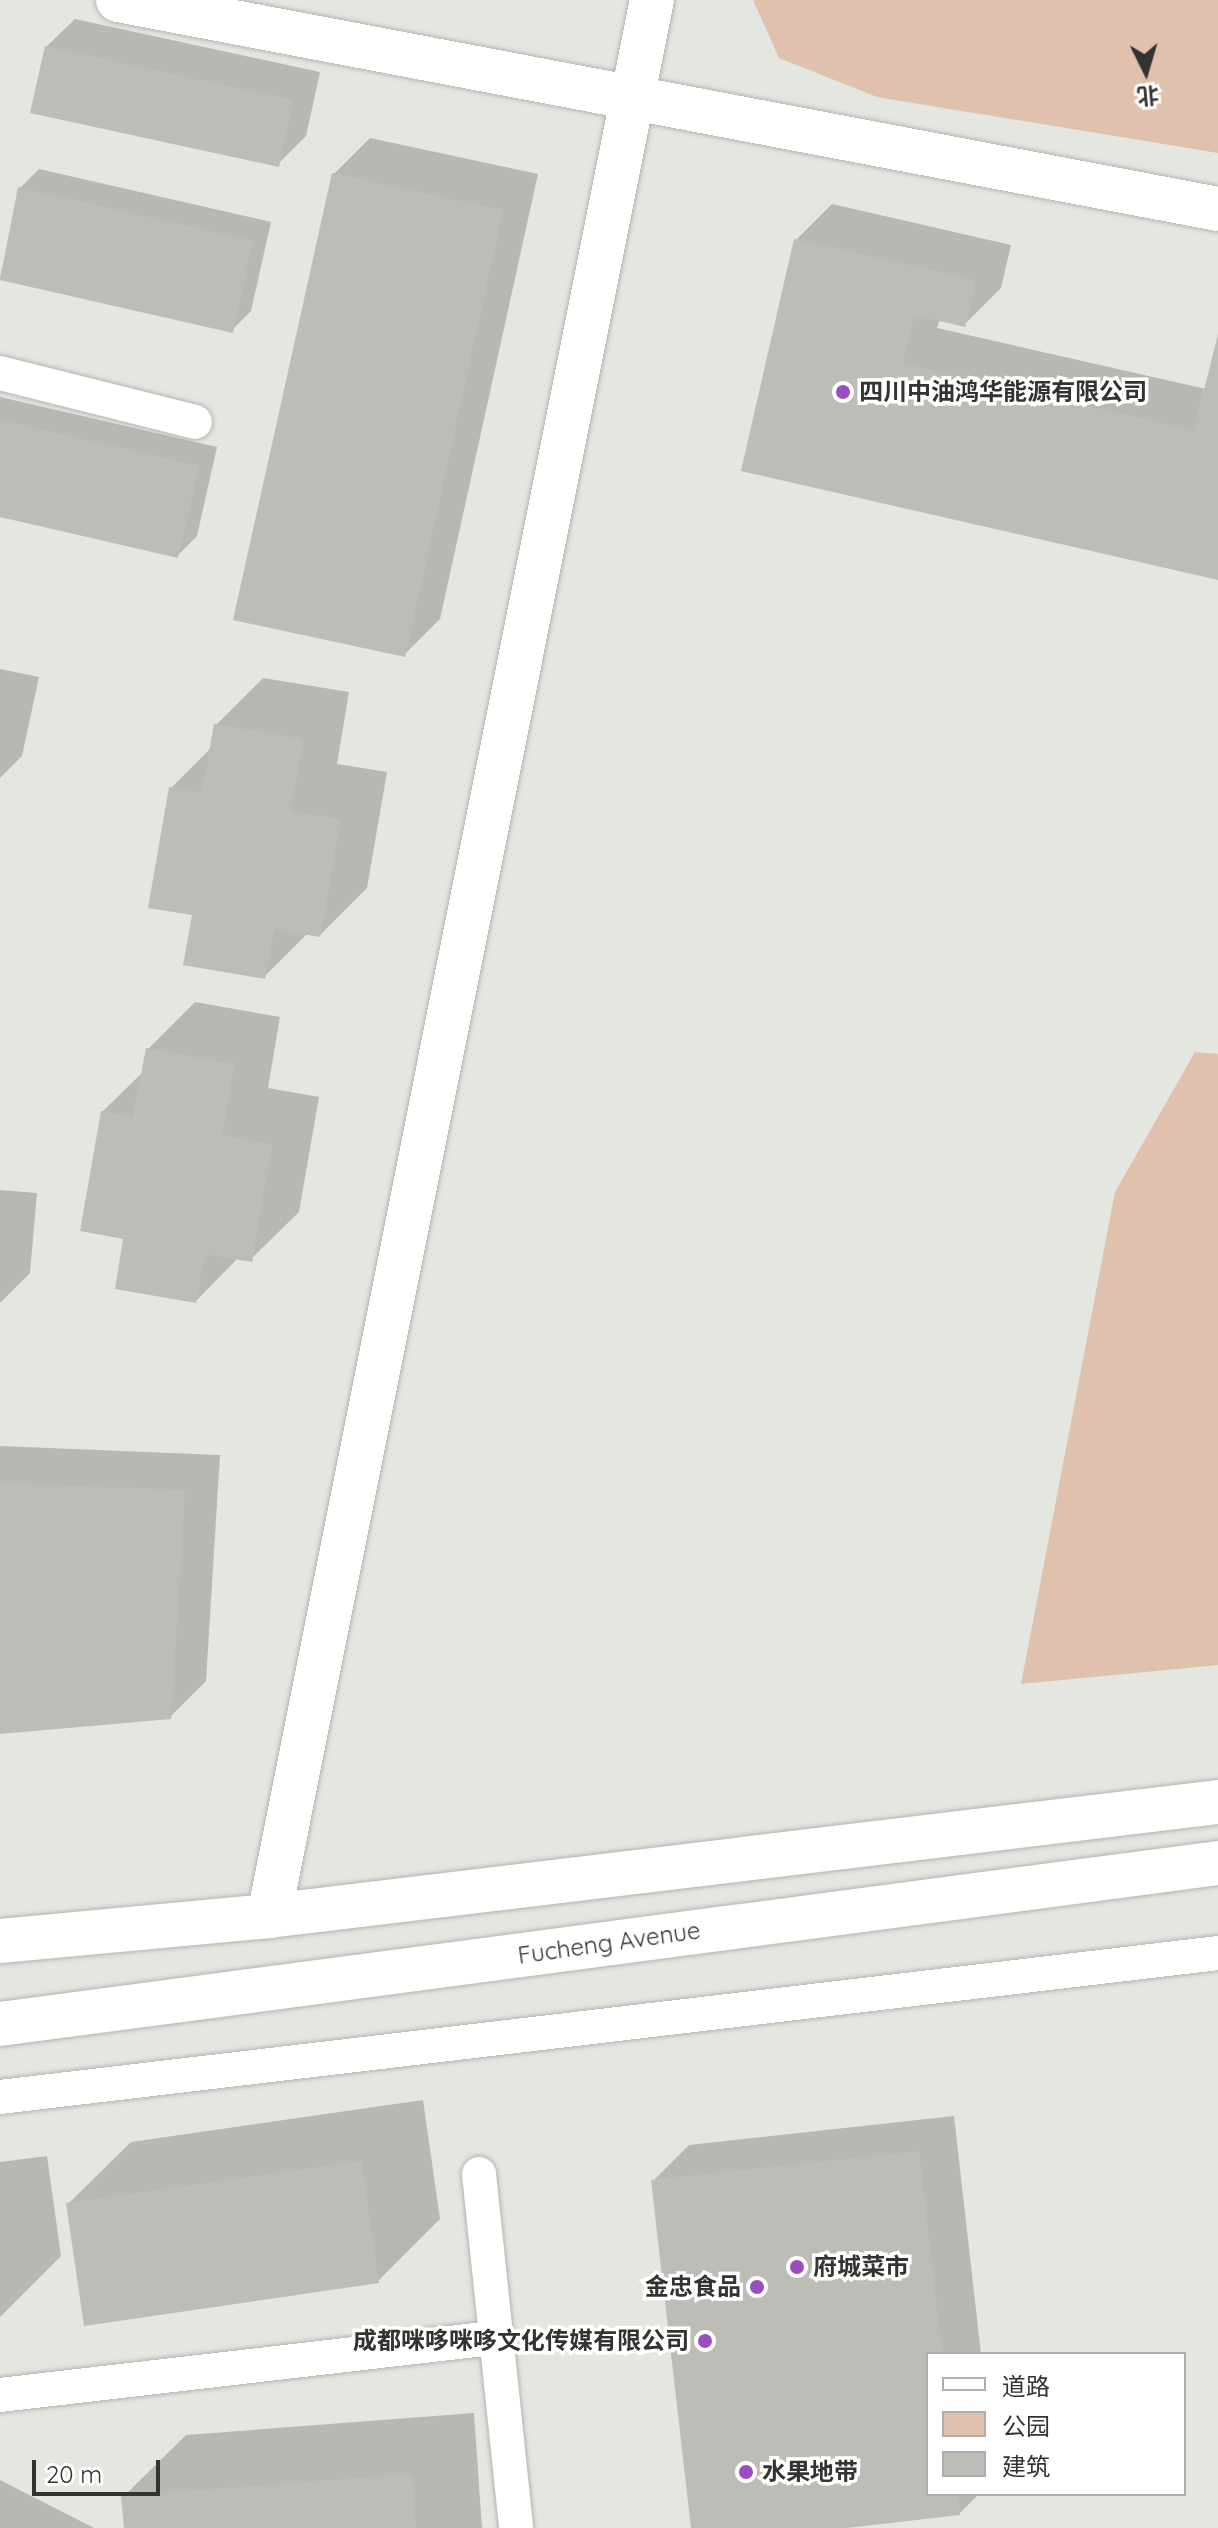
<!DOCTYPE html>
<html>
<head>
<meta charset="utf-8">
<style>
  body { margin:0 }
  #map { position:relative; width:1218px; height:2528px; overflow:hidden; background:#e4e6e0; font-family:Quicksand,"Noto Sans SC",sans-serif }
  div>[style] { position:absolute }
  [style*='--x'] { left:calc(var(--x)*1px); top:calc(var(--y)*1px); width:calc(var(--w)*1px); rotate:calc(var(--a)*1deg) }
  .green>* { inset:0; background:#dfc1ae }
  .shadow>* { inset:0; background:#0003 }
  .building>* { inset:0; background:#bebcb7 }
  .roads { filter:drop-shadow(0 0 2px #b3b6b0) drop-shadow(0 0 2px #b3b6b0) }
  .street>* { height:34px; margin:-17px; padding:0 17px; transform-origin:17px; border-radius:17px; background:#fff }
  .secondary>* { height:44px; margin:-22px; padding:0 22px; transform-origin:22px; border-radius:22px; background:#fff }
  .dots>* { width:22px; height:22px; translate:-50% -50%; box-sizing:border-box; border:4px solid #fff; border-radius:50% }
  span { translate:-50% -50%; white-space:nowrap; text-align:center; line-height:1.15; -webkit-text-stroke:7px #fff; paint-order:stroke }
  .poi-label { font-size:24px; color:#333432; font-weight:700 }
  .left { translate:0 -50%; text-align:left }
  .right { translate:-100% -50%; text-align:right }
  .street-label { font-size:24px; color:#333432 }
  .legend { position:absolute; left:926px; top:2352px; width:260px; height:144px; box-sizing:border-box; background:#fff; border:2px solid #adaead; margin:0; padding:10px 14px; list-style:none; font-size:24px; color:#333432 }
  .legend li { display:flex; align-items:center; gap:16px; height:40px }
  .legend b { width:40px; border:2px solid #adaead }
  .north { position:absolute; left:1106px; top:32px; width:80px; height:80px; -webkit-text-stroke:6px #fff; paint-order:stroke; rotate:175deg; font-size:22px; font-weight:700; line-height:32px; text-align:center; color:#333432 }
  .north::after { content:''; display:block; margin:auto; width:28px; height:36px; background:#333432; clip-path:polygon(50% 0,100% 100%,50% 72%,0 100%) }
  .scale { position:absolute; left:32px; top:2460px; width:128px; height:36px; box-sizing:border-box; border:4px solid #333432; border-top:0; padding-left:10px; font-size:24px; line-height:28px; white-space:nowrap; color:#333432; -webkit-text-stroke:6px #fff; paint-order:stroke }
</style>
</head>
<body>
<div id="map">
  <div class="green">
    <div style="clip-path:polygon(753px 0,1218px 0,1218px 153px,877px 97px,779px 58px)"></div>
    <div style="clip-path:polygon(1195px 1052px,1218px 1054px,1218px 1665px,1021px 1684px,1115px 1192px)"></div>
  </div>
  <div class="shadow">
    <div style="clip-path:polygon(75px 19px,320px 72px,306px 136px,278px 164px,46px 47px)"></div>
    <div style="clip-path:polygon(370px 138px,538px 174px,440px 619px,404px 655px,334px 174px)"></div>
    <div style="clip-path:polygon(39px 169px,271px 222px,251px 311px,232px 330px,0 278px,20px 188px)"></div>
    <div style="clip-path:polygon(832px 204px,1011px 245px,1001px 288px,965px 324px,940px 319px,937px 328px,1206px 389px,1218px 337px,1218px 577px,743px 470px,796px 240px)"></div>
    <div style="clip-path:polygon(0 397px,217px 447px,197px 536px,178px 555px,0 515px)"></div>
    <div style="clip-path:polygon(0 669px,39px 677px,22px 756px,0 778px)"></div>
    <div style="clip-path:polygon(263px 678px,349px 692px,337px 764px,387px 772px,367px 888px,320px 935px,308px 933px,264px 977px,195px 913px,171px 788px,212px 747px,216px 725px)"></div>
    <div style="clip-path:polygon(195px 1002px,280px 1017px,268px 1088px,319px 1097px,299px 1212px,251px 1259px,239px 1257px,196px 1301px,126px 1237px,102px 1112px,144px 1071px,148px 1049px)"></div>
    <div style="clip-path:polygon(0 1190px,37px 1193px,30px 1273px,0 1303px)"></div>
    <div style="clip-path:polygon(0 1446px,220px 1455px,206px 1681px,170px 1717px,0 1732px)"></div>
    <div style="clip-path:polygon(423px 2100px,440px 2219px,378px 2281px,68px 2204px,131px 2142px)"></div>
    <div style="clip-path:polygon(954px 2116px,981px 2354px,928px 2354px,928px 2494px,979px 2494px,960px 2513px,829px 2528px,693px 2528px,653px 2181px,689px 2145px)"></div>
    <div style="clip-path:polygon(47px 2156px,61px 2256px,0 2317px,0 2162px)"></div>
    <div style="clip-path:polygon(474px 2413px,482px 2528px,126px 2528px,123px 2497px,186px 2435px)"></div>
    <div style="clip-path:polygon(0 2480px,94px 2528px,0 2528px)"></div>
  </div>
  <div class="building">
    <div style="clip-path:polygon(45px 46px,293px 100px,279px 167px,30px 113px)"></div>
    <div style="clip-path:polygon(332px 173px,503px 210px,405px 657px,233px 620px)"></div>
    <div style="clip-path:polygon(18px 187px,253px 241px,233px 333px,0 280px)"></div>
    <div style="clip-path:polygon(794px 239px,976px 280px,965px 327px,914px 315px,903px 364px,1194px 430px,1218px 334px,1218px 580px,741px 471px)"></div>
    <div style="clip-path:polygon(0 420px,199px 466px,178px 558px,0 517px)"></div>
    <div style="clip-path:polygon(214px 724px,303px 739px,290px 811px,341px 819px,320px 937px,274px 929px,265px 979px,183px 965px,192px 915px,148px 908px,169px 787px,202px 793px)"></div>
    <div style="clip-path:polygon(146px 1048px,234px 1064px,222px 1135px,272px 1144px,252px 1262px,205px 1254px,196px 1303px,115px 1289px,123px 1239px,80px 1231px,101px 1111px,133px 1117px)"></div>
    <div style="clip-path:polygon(0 1483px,185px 1490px,171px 1719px,0 1734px)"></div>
    <div style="clip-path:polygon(919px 2151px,942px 2354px,928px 2354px,928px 2494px,958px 2494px,960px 2515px,847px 2528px,691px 2528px,651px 2180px)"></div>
    <div style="clip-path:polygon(361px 2161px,379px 2283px,84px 2326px,66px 2203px)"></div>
    <div style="clip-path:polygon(412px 2474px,416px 2528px,124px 2528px,121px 2496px)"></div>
  </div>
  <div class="roads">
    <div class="street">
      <div style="--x:0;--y:373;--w:201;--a:14.1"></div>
      <div style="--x:0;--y:2097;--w:1226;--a:-6.74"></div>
      <div style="--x:479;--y:2174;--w:356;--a:84"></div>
      <div style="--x:0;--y:2395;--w:499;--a:-6.6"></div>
    </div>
    <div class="secondary">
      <div style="--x:118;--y:0;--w:1120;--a:10.76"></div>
      <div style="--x:269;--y:1916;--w:1954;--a:-78.7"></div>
      <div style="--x:0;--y:1941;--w:270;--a:-5.3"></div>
      <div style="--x:269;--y:1916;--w:956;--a:-6.85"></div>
      <div style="--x:0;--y:2024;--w:1229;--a:-7.53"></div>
    </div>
  </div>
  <div class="dots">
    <div style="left:843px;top:392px;background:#9a4dbf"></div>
    <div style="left:797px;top:2267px;background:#9a4dbf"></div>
    <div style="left:757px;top:2287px;background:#9a4dbf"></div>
    <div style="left:705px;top:2341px;background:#9a4dbf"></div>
    <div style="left:746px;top:2472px;background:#9a4dbf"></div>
  </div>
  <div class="poi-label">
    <span class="left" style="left:859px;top:392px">四川中油鸿华能源有限公司</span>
    <span class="left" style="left:813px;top:2267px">府城菜市</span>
    <span class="right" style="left:741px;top:2287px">金忠食品</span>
    <span class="right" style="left:689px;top:2341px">成都咪哆咪哆文化传媒有限公司</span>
    <span class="left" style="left:762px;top:2472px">水果地带</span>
  </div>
  <div class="street-label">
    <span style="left:609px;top:1943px;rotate:-8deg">Fucheng Avenue</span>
  </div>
  <ul class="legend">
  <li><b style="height:10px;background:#fff"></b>道路</li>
  <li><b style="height:22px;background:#dfc1ae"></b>公园</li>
  <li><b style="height:22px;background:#bebcb7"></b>建筑</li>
  </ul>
  <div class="north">北</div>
  <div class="scale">20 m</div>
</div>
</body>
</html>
